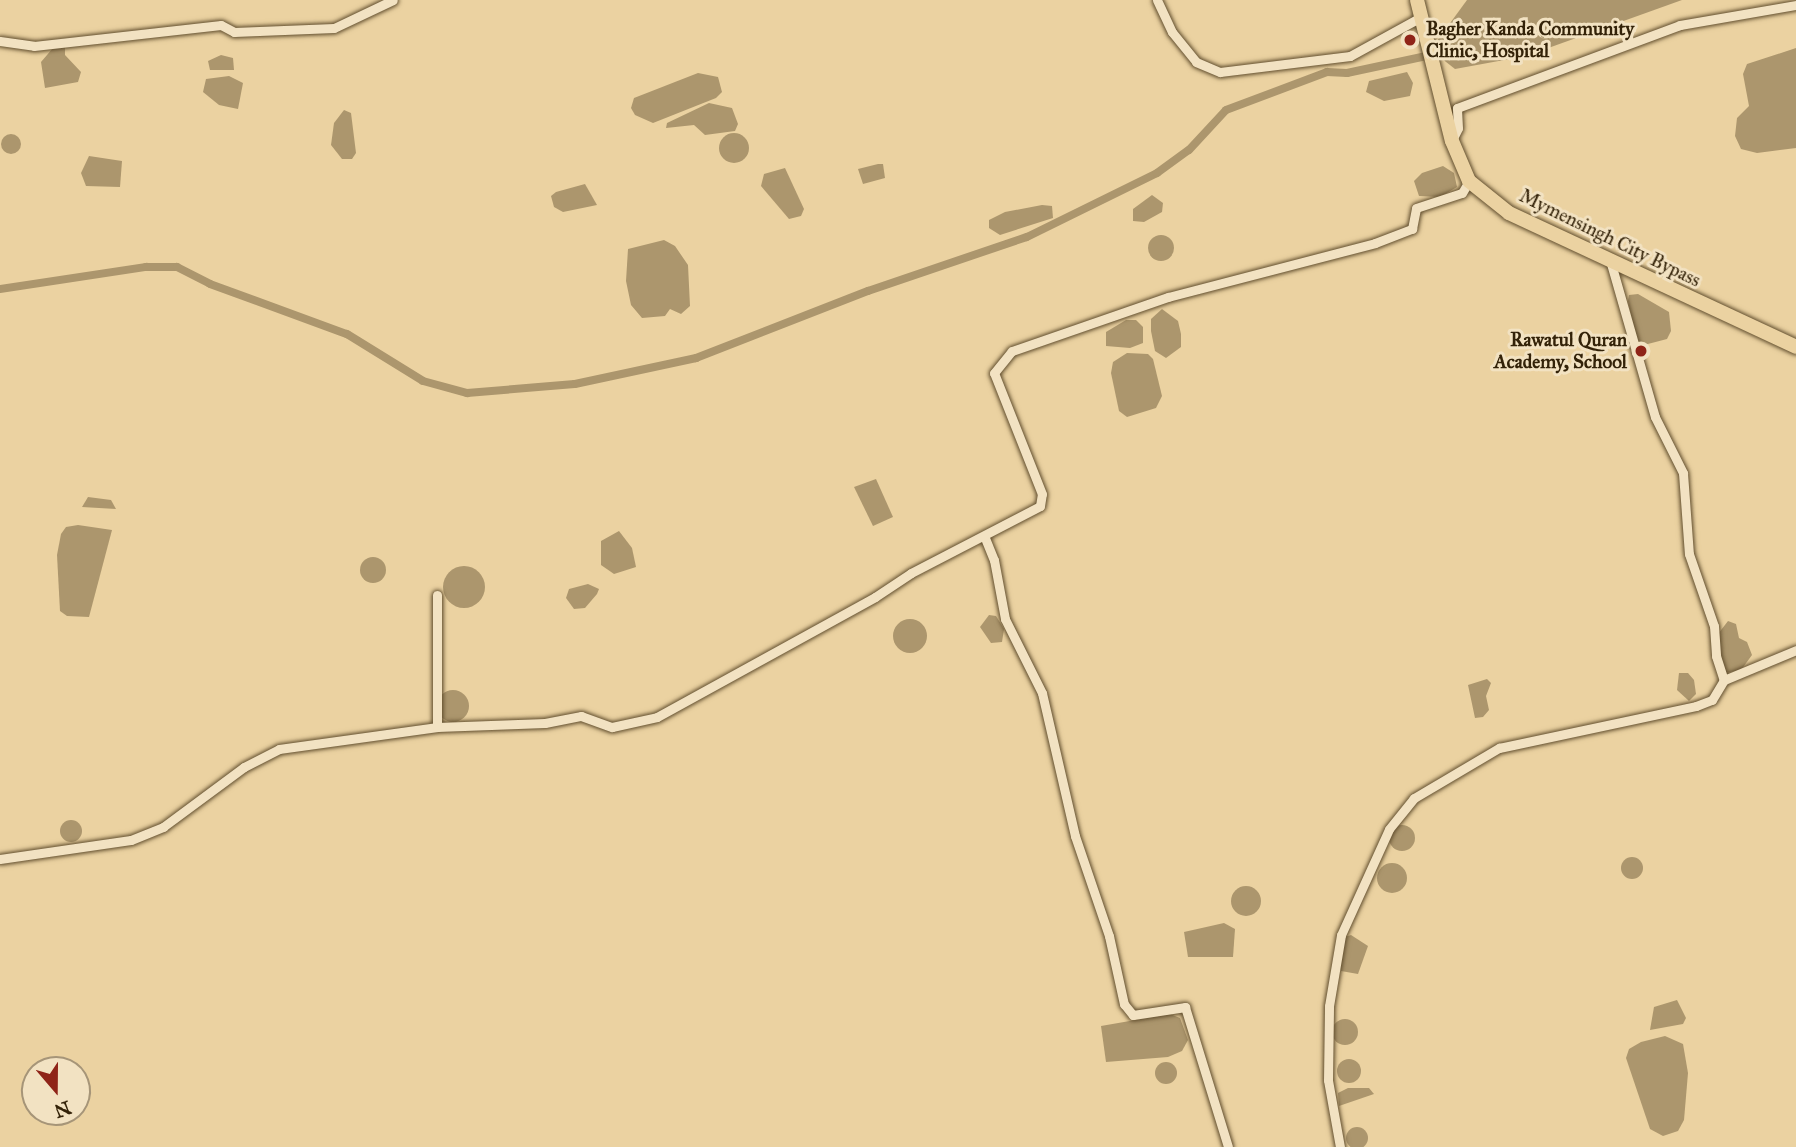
<!DOCTYPE html>
<html>
<head>
<meta charset="utf-8">
<style>
  body { margin:0 }
  #map { position:relative; width:1796px; height:1147px; overflow:hidden; background:#ebd2a1; font-family:"IM FELL Great Primer",serif }
  div>[style] { position:absolute }
  [style*='--x'] { left:calc(var(--x)*1px); top:calc(var(--y)*1px); width:calc(var(--w)*1px); rotate:calc(var(--a)*1deg) }
  .water>* { inset:0; background:#ac966d }
  .round { border-radius:50% }
  .canal>* { height:8px; margin:-4px; padding:0 4px; transform-origin:4px; border-radius:4px; background:#ac966d }
  .roads { filter:drop-shadow(0 0 2px #614e2e) drop-shadow(0 0 2px #614e2e) }
  .minor>* { height:9px; margin:-4.5px; padding:0 4.5px; transform-origin:4.5px; border-radius:4.5px; background:#f2e2c2 }
  .highway>* { height:14px; margin:-7px; padding:0 7px; transform-origin:7px; border-radius:7px; background:#ebd2a1 }
  .dots>* { width:19px; height:19px; translate:-50% -50%; box-sizing:border-box; border:4px solid #f2e2c2; border-radius:50% }
  span { translate:-50% -50%; white-space:nowrap; text-align:center; line-height:1.15; -webkit-text-stroke:6px #f2e2c2; paint-order:stroke }
  .poi-label { font-size:19px; color:#332208; font-weight:700 }
  .left { translate:0 -50%; text-align:left }
  .right { translate:-100% -50%; text-align:right }
  .street-label { font-size:19px; color:#332208 }
  .north { position:absolute; left:21px; top:1056px; width:70px; height:70px; box-sizing:border-box; background:#f2e2c2; border:2px solid #a69578; border-radius:50%; rotate:160deg; font-size:19px; font-weight:700; line-height:28px; text-align:center; color:#332208 }
  .north::after { content:''; display:block; margin:auto; width:24px; height:32px; background:#8f2418; clip-path:polygon(50% 0,100% 100%,50% 72%,0 100%) }
</style>
</head>
<body>
<div id="map">
  <div class="water">
    <div style="clip-path:polygon(1467px 0,1682px 0,1526px 56px,1455px 69px,1441px 58px,1437px 41px)"></div>
    <div style="clip-path:polygon(65px 46px,65px 55px,81px 72px,78px 82px,45px 88px,41px 62px,53px 48px)"></div>
    <div style="clip-path:polygon(1796px 48px,1796px 148px,1757px 153px,1741px 149px,1735px 136px,1737px 118px,1749px 106px,1743px 74px,1747px 64px)"></div>
    <div style="clip-path:polygon(221px 55px,233px 58px,234px 70px,210px 70px,208px 61px)"></div>
    <div style="clip-path:polygon(1407px 72px,1413px 83px,1410px 96px,1384px 101px,1366px 92px,1369px 81px)"></div>
    <div style="clip-path:polygon(698px 73px,718px 77px,722px 92px,716px 98px,653px 123px,635px 115px,631px 108px,634px 98px)"></div>
    <div style="clip-path:polygon(229px 76px,243px 83px,238px 109px,219px 105px,203px 92px,206px 79px)"></div>
    <div style="clip-path:polygon(709px 103px,732px 108px,738px 124px,735px 131px,705px 135px,694px 125px,666px 128px,667px 123px)"></div>
    <div style="clip-path:polygon(344px 110px,351px 113px,356px 153px,352px 159px,342px 159px,331px 145px,334px 123px)"></div>
    <div class="round" style="left:719px;top:133px;width:30px;height:30px"></div>
    <div class="round" style="left:1px;top:134px;width:20px;height:20px"></div>
    <div style="clip-path:polygon(89px 156px,122px 161px,120px 187px,86px 186px,81px 173px)"></div>
    <div style="clip-path:polygon(878px 164px,883px 164px,885px 178px,863px 184px,858px 169px)"></div>
    <div style="clip-path:polygon(1443px 166px,1454px 173px,1457px 187px,1440px 197px,1419px 196px,1414px 181px,1422px 173px)"></div>
    <div style="clip-path:polygon(785px 168px,804px 209px,801px 216px,789px 219px,761px 186px,764px 174px)"></div>
    <div style="clip-path:polygon(585px 184px,597px 205px,563px 212px,554px 207px,551px 196px,556px 192px)"></div>
    <div style="clip-path:polygon(1152px 195px,1163px 203px,1162px 212px,1144px 222px,1133px 221px,1133px 209px)"></div>
    <div style="clip-path:polygon(1042px 205px,1052px 206px,1053px 218px,1000px 235px,989px 228px,989px 220px,1005px 212px)"></div>
    <div class="round" style="left:1148px;top:235px;width:26px;height:26px"></div>
    <div style="clip-path:polygon(664px 240px,675px 246px,688px 265px,690px 306px,681px 314px,670px 309px,665px 316px,642px 318px,631px 305px,626px 281px,628px 249px)"></div>
    <div style="clip-path:polygon(1638px 294px,1669px 312px,1671px 331px,1667px 339px,1644px 345px,1636px 339px,1628px 301px,1629px 295px)"></div>
    <div style="clip-path:polygon(1162px 309px,1178px 321px,1181px 334px,1181px 347px,1166px 358px,1155px 351px,1151px 331px,1151px 319px)"></div>
    <div style="clip-path:polygon(1126px 320px,1136px 320px,1143px 327px,1143px 343px,1130px 348px,1106px 346px,1106px 332px)"></div>
    <div style="clip-path:polygon(1127px 353px,1148px 354px,1153px 359px,1162px 396px,1156px 408px,1127px 417px,1119px 411px,1111px 373px,1113px 362px)"></div>
    <div style="clip-path:polygon(876px 479px,893px 517px,873px 526px,854px 487px)"></div>
    <div style="clip-path:polygon(88px 497px,111px 500px,116px 509px,82px 507px)"></div>
    <div style="clip-path:polygon(78px 525px,112px 530px,89px 617px,67px 616px,60px 611px,57px 555px,61px 534px,66px 527px)"></div>
    <div style="clip-path:polygon(619px 531px,632px 548px,636px 567px,614px 574px,601px 565px,601px 541px)"></div>
    <div class="round" style="left:360px;top:557px;width:26px;height:26px"></div>
    <div class="round" style="left:443px;top:566px;width:42px;height:42px"></div>
    <div style="clip-path:polygon(588px 584px,599px 589px,597px 594px,585px 608px,574px 609px,566px 598px,569px 589px)"></div>
    <div style="clip-path:polygon(989px 615px,996px 616px,1004px 629px,1002px 642px,991px 643px,980px 627px)"></div>
    <div class="round" style="left:893px;top:619px;width:34px;height:34px"></div>
    <div style="clip-path:polygon(1728px 621px,1736px 624px,1739px 638px,1747px 642px,1752px 655px,1741px 670px,1724px 673px,1718px 634px)"></div>
    <div style="clip-path:polygon(1679px 673px,1688px 673px,1694px 680px,1696px 694px,1689px 701px,1677px 690px)"></div>
    <div style="clip-path:polygon(1487px 679px,1491px 683px,1486px 696px,1489px 710px,1483px 717px,1475px 718px,1468px 685px)"></div>
    <div class="round" style="left:437px;top:690px;width:32px;height:32px"></div>
    <div class="round" style="left:60px;top:820px;width:22px;height:22px"></div>
    <div class="round" style="left:1389px;top:825px;width:26px;height:26px"></div>
    <div class="round" style="left:1621px;top:857px;width:22px;height:22px"></div>
    <div class="round" style="left:1377px;top:863px;width:30px;height:30px"></div>
    <div class="round" style="left:1231px;top:886px;width:30px;height:30px"></div>
    <div style="clip-path:polygon(1224px 923px,1235px 929px,1233px 957px,1188px 957px,1184px 932px)"></div>
    <div style="clip-path:polygon(1351px 935px,1368px 946px,1358px 974px,1341px 971px,1339px 965px,1345px 937px)"></div>
    <div style="clip-path:polygon(1677px 1000px,1686px 1018px,1683px 1024px,1650px 1030px,1654px 1007px)"></div>
    <div style="clip-path:polygon(1170px 1014px,1180px 1018px,1188px 1040px,1182px 1051px,1168px 1057px,1106px 1062px,1101px 1026px)"></div>
    <div class="round" style="left:1332px;top:1019px;width:26px;height:26px"></div>
    <div style="clip-path:polygon(1665px 1036px,1683px 1044px,1688px 1073px,1684px 1120px,1678px 1131px,1663px 1136px,1650px 1129px,1626px 1058px,1629px 1049px,1641px 1042px)"></div>
    <div class="round" style="left:1337px;top:1059px;width:24px;height:24px"></div>
    <div class="round" style="left:1155px;top:1062px;width:22px;height:22px"></div>
    <div style="clip-path:polygon(1348px 1088px,1369px 1088px,1374px 1094px,1339px 1106px,1338px 1093px)"></div>
    <div class="round" style="left:1346px;top:1127px;width:22px;height:22px"></div>
  </div>
  <div class="canal">
    <div style="--x:0;--y:289;--w:148;--a:-8.6"></div>
    <div style="--x:146;--y:267;--w:31;--a:0"></div>
    <div style="--x:177;--y:267;--w:37;--a:27"></div>
    <div style="--x:210;--y:284;--w:146;--a:20.1"></div>
    <div style="--x:347;--y:334;--w:89;--a:31.7"></div>
    <div style="--x:423;--y:381;--w:46;--a:15.3"></div>
    <div style="--x:467;--y:393;--w:108;--a:-4.8"></div>
    <div style="--x:575;--y:384;--w:124;--a:-12.1"></div>
    <div style="--x:696;--y:358;--w:185;--a:-21.3"></div>
    <div style="--x:868;--y:291;--w:168;--a:-18.8"></div>
    <div style="--x:1027;--y:237;--w:145;--a:-26.2"></div>
    <div style="--x:1157;--y:173;--w:39;--a:-36"></div>
    <div style="--x:1189;--y:150;--w:54;--a:-47.2"></div>
    <div style="--x:1226;--y:110;--w:108;--a:-20.6"></div>
    <div style="--x:1327;--y:72;--w:20;--a:3"></div>
    <div style="--x:1347;--y:73;--w:105;--a:-12.1"></div>
  </div>
  <div class="roads">
    <div class="minor">
      <div style="--x:1157;--y:0;--w:35;--a:65"></div>
      <div style="--x:1172;--y:32;--w:38;--a:51"></div>
      <div style="--x:1196;--y:62;--w:26;--a:23"></div>
      <div style="--x:1220;--y:72;--w:131;--a:-7"></div>
      <div style="--x:1350;--y:56;--w:81;--a:-28.8"></div>
      <div style="--x:0;--y:41;--w:34;--a:8"></div>
      <div style="--x:34;--y:46;--w:188;--a:-6.4"></div>
      <div style="--x:221;--y:25;--w:15;--a:28"></div>
      <div style="--x:234;--y:32;--w:100;--a:-2.3"></div>
      <div style="--x:334;--y:28;--w:65;--a:-25.4"></div>
      <div style="--x:1452;--y:140;--w:13;--a:-63"></div>
      <div style="--x:1458;--y:128;--w:20;--a:-93"></div>
      <div style="--x:1457;--y:108;--w:238;--a:-20.4"></div>
      <div style="--x:1680;--y:25;--w:118;--a:-9.8"></div>
      <div style="--x:1610;--y:260;--w:163;--a:74"></div>
      <div style="--x:1655;--y:417;--w:63;--a:63.4"></div>
      <div style="--x:1683;--y:473;--w:81;--a:85.8"></div>
      <div style="--x:1689;--y:554;--w:76;--a:70.9"></div>
      <div style="--x:1714;--y:626;--w:30;--a:86"></div>
      <div style="--x:1716;--y:656;--w:25;--a:72"></div>
      <div style="--x:985;--y:538;--w:24;--a:68"></div>
      <div style="--x:994;--y:560;--w:60;--a:79.4"></div>
      <div style="--x:1005;--y:619;--w:83;--a:63.4"></div>
      <div style="--x:1042;--y:693;--w:147;--a:77"></div>
      <div style="--x:1075;--y:836;--w:106;--a:71.2"></div>
      <div style="--x:1109;--y:936;--w:70;--a:77.6"></div>
      <div style="--x:1124;--y:1004;--w:14;--a:51"></div>
      <div style="--x:1133;--y:1015;--w:53;--a:-8.7"></div>
      <div style="--x:1185;--y:1007;--w:146;--a:72.9"></div>
      <div style="--x:437;--y:727;--w:132;--a:-90"></div>
      <div style="--x:0;--y:859;--w:132;--a:-8.3"></div>
      <div style="--x:131;--y:840;--w:35;--a:-22"></div>
      <div style="--x:163;--y:827;--w:101;--a:-36.5"></div>
      <div style="--x:244;--y:767;--w:39;--a:-27"></div>
      <div style="--x:279;--y:749;--w:160;--a:-7.9"></div>
      <div style="--x:437;--y:727;--w:108;--a:-2.1"></div>
      <div style="--x:545;--y:723;--w:37;--a:-11"></div>
      <div style="--x:581;--y:716;--w:33;--a:20"></div>
      <div style="--x:612;--y:727;--w:46;--a:-12.5"></div>
      <div style="--x:657;--y:717;--w:249;--a:-28.8"></div>
      <div style="--x:875;--y:597;--w:43;--a:-33.7"></div>
      <div style="--x:911;--y:573;--w:145;--a:-27.4"></div>
      <div style="--x:1040;--y:506;--w:12;--a:-81"></div>
      <div style="--x:1042;--y:494;--w:130;--a:-111.6"></div>
      <div style="--x:994;--y:373;--w:28;--a:-51"></div>
      <div style="--x:1012;--y:351;--w:165;--a:-19.1"></div>
      <div style="--x:1168;--y:297;--w:214;--a:-14.6"></div>
      <div style="--x:1375;--y:243;--w:40;--a:-21"></div>
      <div style="--x:1412;--y:229;--w:21;--a:-79"></div>
      <div style="--x:1416;--y:208;--w:48;--a:-18.1"></div>
      <div style="--x:1462;--y:193;--w:14;--a:-60"></div>
      <div style="--x:1340;--y:1147;--w:68;--a:-100.2"></div>
      <div style="--x:1328;--y:1080;--w:74;--a:-89.2"></div>
      <div style="--x:1329;--y:1006;--w:72;--a:-80.4"></div>
      <div style="--x:1341;--y:935;--w:116;--a:-65.6"></div>
      <div style="--x:1389;--y:829;--w:40;--a:-51"></div>
      <div style="--x:1414;--y:798;--w:99;--a:-30.5"></div>
      <div style="--x:1499;--y:748;--w:201;--a:-12"></div>
      <div style="--x:1696;--y:706;--w:17;--a:-21"></div>
      <div style="--x:1712;--y:700;--w:23;--a:-59"></div>
      <div style="--x:1724;--y:680;--w:78;--a:-22.6"></div>
    </div>
    <div class="highway">
      <div style="--x:1417;--y:0;--w:145;--a:76.1"></div>
      <div style="--x:1452;--y:141;--w:43;--a:67"></div>
      <div style="--x:1469;--y:181;--w:51;--a:38.7"></div>
      <div style="--x:1509;--y:213;--w:317;--a:25"></div>
    </div>
  </div>
  <div class="dots">
    <div style="left:1410px;top:40px;background:#8f2418"></div>
    <div style="left:1641px;top:351px;background:#8f2418"></div>
  </div>
  <div class="poi-label">
    <span class="left" style="left:1426px;top:40px">Bagher Kanda Community<br>Clinic, Hospital</span>
    <span class="right" style="left:1627px;top:351px">Rawatul Quran<br>Academy, School</span>
  </div>
  <div class="street-label">
    <span style="left:1610px;top:238px;rotate:26deg">Mymensingh City Bypass</span>
  </div>
  <div class="north">N</div>
</div>
</body>
</html>
